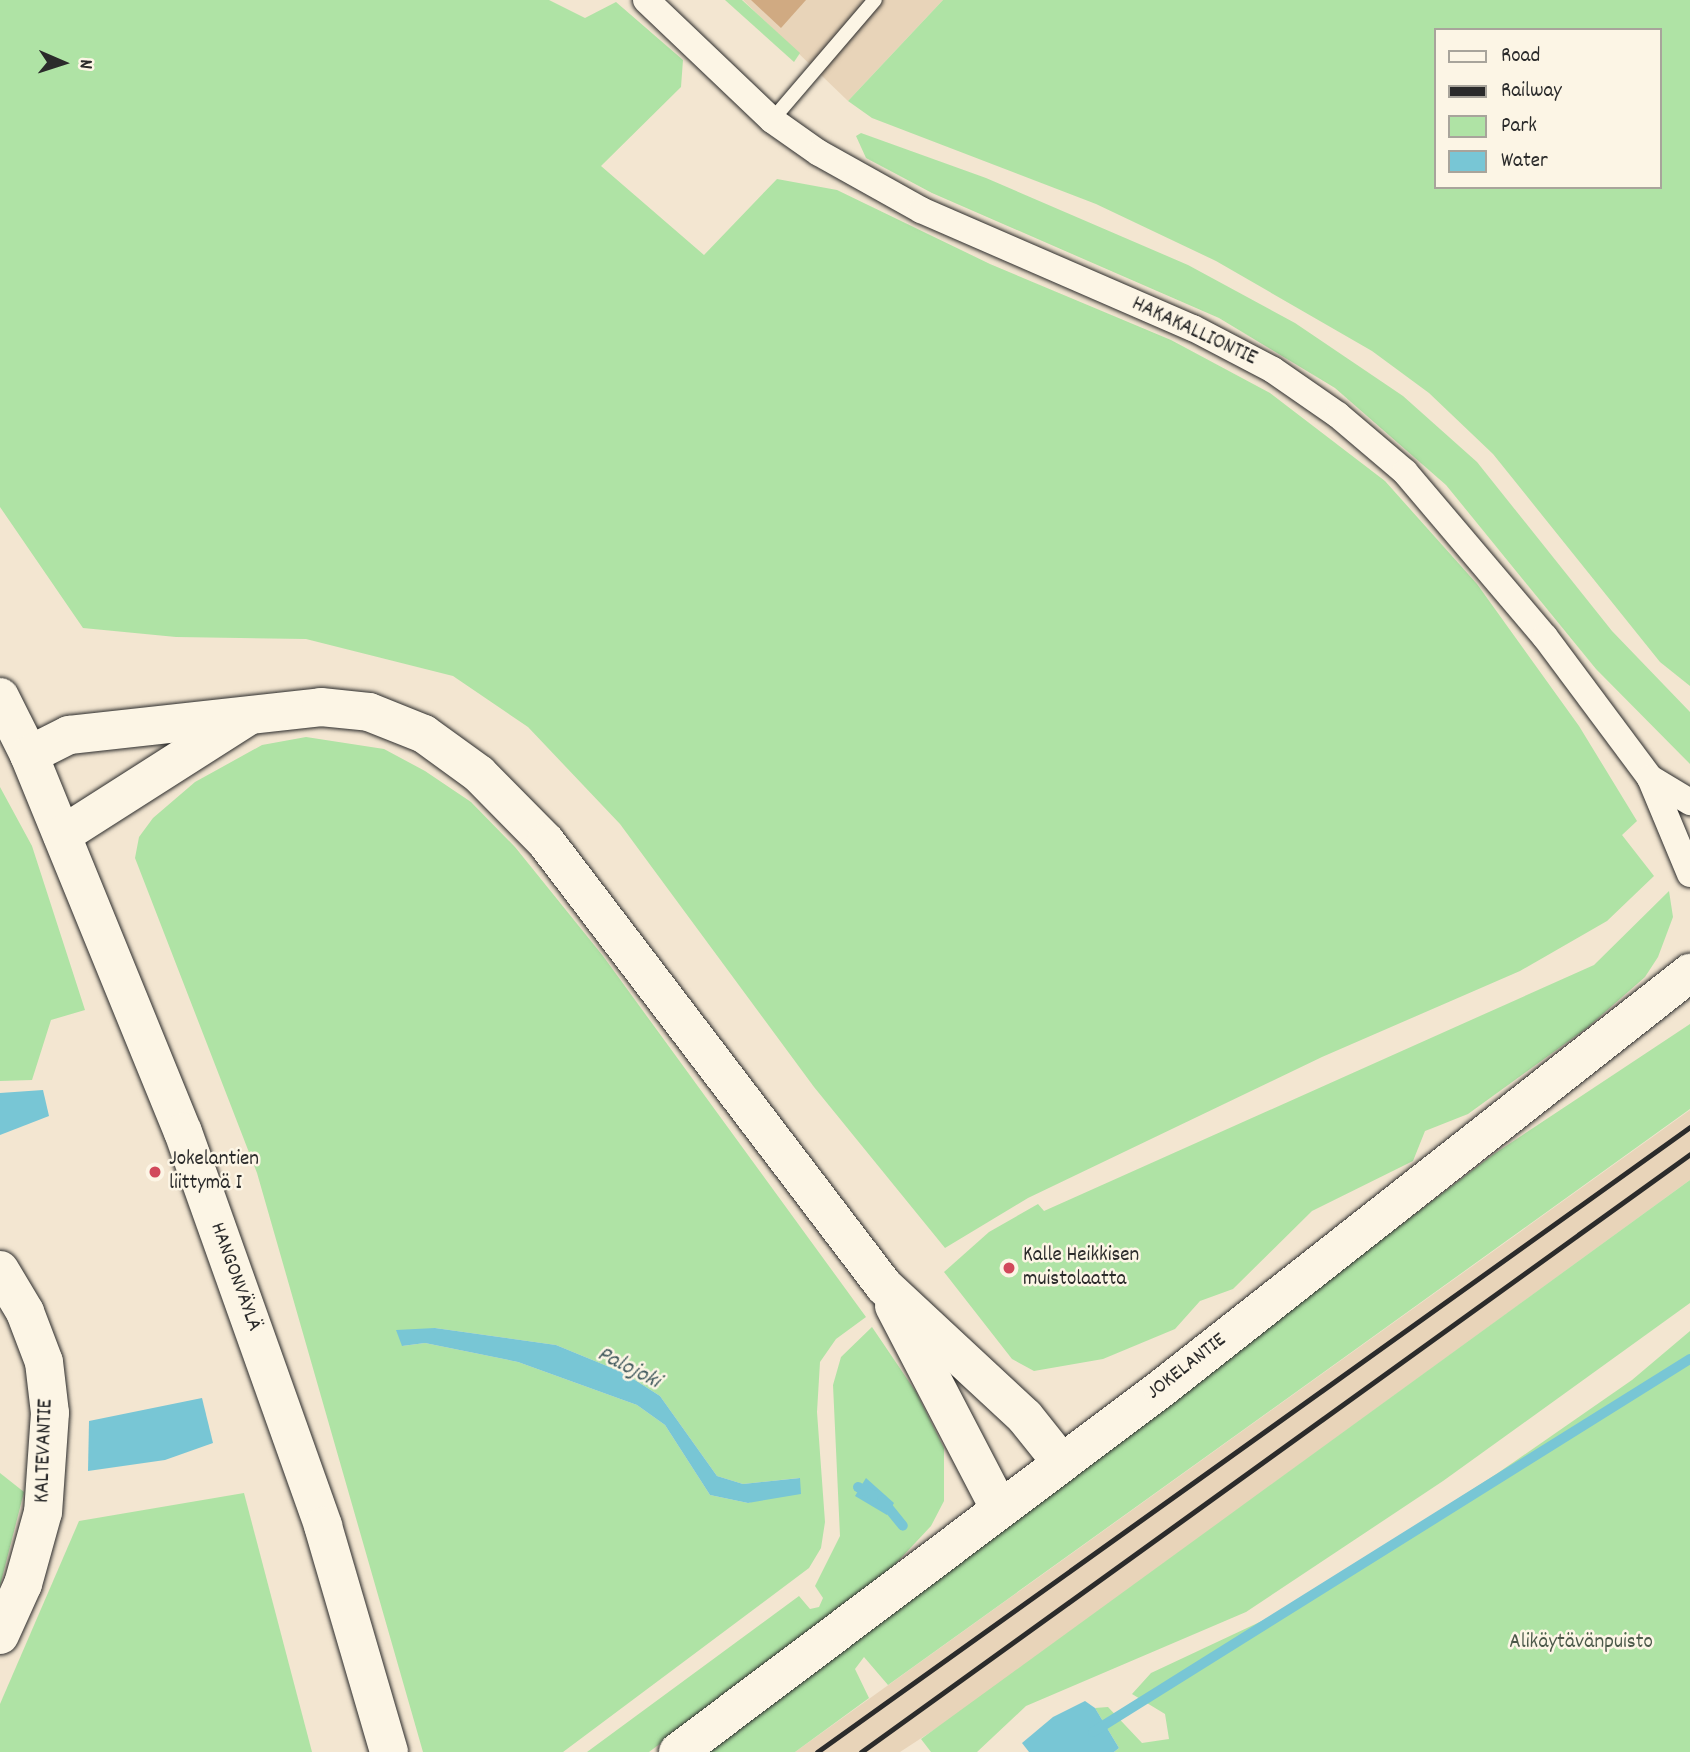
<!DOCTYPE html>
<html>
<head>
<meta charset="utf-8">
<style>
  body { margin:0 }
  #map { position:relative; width:1690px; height:1752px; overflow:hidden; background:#f3e6d1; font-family:Dekko,sans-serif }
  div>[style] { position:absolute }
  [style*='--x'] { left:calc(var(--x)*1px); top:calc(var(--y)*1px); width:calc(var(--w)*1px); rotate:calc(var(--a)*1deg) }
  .built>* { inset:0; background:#e8d4b9 }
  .green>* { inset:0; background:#afe3a5 }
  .water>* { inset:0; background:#78c6d5 }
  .stream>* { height:10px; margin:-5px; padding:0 5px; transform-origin:5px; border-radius:5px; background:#78c6d5 }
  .building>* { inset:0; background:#d0aa82 }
  .roads { filter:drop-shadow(0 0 2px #2b2b2b) drop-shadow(0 0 2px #2b2b2b) }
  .lane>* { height:14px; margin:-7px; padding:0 7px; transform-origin:7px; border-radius:7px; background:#fcf5e5 }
  .street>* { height:26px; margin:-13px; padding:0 13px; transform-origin:13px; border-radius:13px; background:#fcf5e5 }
  .secondary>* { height:38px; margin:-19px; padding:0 19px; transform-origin:19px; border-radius:19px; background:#fcf5e5 }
  .highway>* { height:38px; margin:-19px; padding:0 19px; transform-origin:19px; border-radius:19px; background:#fcf5e5 }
  .rail>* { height:5px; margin:-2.5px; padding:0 2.5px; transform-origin:2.5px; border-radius:2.5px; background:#2b2b2b }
  .dots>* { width:19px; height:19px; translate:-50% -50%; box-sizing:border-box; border:4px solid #fcf5e5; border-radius:50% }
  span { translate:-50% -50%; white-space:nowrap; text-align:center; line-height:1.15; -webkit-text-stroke:5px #fcf5e5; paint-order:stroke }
  .street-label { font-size:21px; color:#2b2b2b }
  .poi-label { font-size:21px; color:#2b2b2b }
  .left { translate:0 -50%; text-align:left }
  .park-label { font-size:21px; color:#4c594a }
  .water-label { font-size:23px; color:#425a5e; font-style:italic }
  .legend { position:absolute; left:1434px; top:28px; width:228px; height:161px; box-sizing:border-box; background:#fcf5e5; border:2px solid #a8a49b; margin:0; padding:9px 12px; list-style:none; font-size:21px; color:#2b2b2b }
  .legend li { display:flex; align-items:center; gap:14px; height:35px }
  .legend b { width:35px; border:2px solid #a8a49b }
  .north { position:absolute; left:28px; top:28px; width:70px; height:70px; -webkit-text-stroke:5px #fcf5e5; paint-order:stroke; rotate:93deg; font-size:19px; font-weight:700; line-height:28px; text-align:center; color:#2b2b2b }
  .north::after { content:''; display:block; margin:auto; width:24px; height:32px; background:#2b2b2b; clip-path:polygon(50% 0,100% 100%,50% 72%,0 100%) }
</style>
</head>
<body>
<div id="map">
  <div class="built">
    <div style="clip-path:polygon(743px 0,943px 0,848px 101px)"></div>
    <div style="clip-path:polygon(1690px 1110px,1690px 1180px,943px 1724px,900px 1752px,795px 1752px)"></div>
  </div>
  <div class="green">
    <div style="clip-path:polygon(0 0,549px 0,585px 18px,616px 2px,683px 60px,681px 87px,601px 166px,704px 255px,777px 179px,837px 190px,990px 264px,1171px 340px,1270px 393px,1385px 481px,1477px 584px,1579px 726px,1637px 821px,1622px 835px,1654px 876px,1607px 921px,1520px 971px,1322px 1057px,1028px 1198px,945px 1248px,814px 1087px,620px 824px,528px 727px,453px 676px,306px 639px,176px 637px,83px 628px,0 507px)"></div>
    <div style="clip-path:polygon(725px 0,742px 0,800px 53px,794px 62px)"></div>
    <div style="clip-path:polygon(evenodd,943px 0,1690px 0,1690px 686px,1660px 662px,1493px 454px,1429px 393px,1372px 351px,1216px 261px,1096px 204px,872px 118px,848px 101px,943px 0,1436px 30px,1660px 30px,1660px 187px,1436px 187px,1436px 30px)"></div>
    <div style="clip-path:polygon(861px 133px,986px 178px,1188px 265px,1295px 323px,1403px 396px,1477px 462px,1612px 631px,1690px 712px,1690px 764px,1596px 669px,1446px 485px,1335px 388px,1219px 318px,932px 193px,866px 158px,856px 136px)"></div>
    <div style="clip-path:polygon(evenodd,306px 737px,384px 749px,425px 771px,471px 802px,515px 847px,603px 956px,866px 1317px,836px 1339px,820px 1362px,817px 1412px,825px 1522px,821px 1548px,809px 1568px,563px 1752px,423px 1752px,257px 1173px,135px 858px,139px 837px,153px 818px,195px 782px,262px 745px,306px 737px,435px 1328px,556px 1345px,624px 1373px,660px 1396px,717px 1476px,743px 1484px,799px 1478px,800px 1487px,748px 1503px,710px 1495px,665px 1425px,637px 1405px,518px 1362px,425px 1343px,402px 1346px,435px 1328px)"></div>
    <div style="clip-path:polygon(0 787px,32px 846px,85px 1010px,51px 1020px,32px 1080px,0 1081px)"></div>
    <div style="clip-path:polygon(1669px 891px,1673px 917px,1658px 957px,1645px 977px,1588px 1027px,1468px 1114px,1425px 1131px,1413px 1161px,1312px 1211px,1233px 1289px,1200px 1301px,1175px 1329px,1103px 1359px,1034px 1371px,1012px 1359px,944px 1272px,989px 1232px,1038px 1204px,1044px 1211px,1594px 965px)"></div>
    <div style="clip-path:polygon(1690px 1024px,1690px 1109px,888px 1685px,864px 1657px,855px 1669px,869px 1698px,795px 1752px,709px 1752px,1494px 1154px)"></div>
    <div style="clip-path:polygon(1690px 1180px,1690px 1303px,1443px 1481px,1246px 1612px,1026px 1706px,977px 1752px,931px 1752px,921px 1739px)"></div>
    <div style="clip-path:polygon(872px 1327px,916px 1392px,944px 1448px,944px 1501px,931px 1526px,886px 1574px,649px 1752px,587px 1752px,799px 1596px,810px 1609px,819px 1607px,823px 1598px,815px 1586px,840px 1536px,833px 1385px,841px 1357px)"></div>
    <div style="clip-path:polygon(1690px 1331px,1690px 1752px,1114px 1752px,1119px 1748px,1095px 1708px,1108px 1707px,1142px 1743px,1169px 1739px,1165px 1714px,1132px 1694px,1151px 1673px,1277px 1614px,1495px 1475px,1632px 1380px)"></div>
    <div style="clip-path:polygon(0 1473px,24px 1492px,0 1586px)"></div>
    <div style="clip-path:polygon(244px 1493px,312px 1752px,0 1752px,0 1704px,79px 1521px)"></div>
  </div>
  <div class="water">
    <div style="clip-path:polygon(43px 1090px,49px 1116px,0 1135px,0 1093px)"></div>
    <div style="clip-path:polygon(435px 1328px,556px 1345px,624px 1373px,660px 1396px,717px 1476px,743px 1484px,800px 1478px,801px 1494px,748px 1503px,710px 1495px,665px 1425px,637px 1405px,518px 1362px,425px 1343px,402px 1346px,396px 1330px)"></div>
    <div style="clip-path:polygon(202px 1398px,213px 1443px,165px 1460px,88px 1471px,89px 1421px)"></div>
    <div style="clip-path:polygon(866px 1478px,894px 1503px,887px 1515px,855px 1496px)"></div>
    <div style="clip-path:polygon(1085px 1701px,1095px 1708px,1119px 1748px,1114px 1752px,1029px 1752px,1022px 1743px,1053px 1717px)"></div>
  </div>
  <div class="stream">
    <div style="--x:858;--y:1487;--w:27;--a:28"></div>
    <div style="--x:882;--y:1500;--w:33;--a:51"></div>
    <div style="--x:1093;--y:1732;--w:704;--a:-32"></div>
  </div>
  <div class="building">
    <div style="clip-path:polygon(751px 0,806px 0,781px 28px)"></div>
  </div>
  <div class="roads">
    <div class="lane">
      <div style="--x:772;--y:120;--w:158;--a:-49.4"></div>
    </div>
    <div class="street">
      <div style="--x:646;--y:0;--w:174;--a:43.6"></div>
      <div style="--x:772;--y:120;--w:57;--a:35.1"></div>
      <div style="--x:819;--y:153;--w:117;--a:29.2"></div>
      <div style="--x:921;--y:210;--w:296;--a:23.5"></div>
      <div style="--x:1193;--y:328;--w:90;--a:27.7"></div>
      <div style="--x:1273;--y:370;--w:79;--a:34.7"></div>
      <div style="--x:1338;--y:415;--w:88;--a:40.4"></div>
      <div style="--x:1405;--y:472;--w:216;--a:49.7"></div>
      <div style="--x:1545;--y:637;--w:176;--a:53.3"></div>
      <div style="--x:1650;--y:778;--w:104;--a:67.4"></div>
      <div style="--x:1650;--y:778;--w:47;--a:31"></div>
    </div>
    <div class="secondary">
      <div style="--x:0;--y:1270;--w:49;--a:59.2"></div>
      <div style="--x:25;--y:1312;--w:53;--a:69.2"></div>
      <div style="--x:44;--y:1362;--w:51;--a:83.3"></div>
      <div style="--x:50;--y:1413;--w:99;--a:94"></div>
      <div style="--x:43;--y:1512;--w:75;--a:105.5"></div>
      <div style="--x:23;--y:1584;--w:56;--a:114.3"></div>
      <div style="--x:678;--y:1752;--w:606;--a:-36.95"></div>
      <div style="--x:1162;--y:1388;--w:672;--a:-38.17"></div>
    </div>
    <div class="highway">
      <div style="--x:0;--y:697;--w:65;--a:63.4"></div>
      <div style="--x:29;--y:755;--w:407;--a:67.8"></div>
      <div style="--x:183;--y:1132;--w:418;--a:70.4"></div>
      <div style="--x:323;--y:1526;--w:235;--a:73.7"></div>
      <div style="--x:29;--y:755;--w:45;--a:-26.6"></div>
      <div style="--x:69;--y:735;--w:254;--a:-6.3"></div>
      <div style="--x:321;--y:707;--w:48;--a:5.9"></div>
      <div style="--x:369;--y:712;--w:59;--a:21.8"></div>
      <div style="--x:424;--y:734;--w:68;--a:36"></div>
      <div style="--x:479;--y:774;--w:95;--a:45.4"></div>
      <div style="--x:546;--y:842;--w:558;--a:52.72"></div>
      <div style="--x:884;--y:1286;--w:192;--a:42.9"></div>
      <div style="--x:1025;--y:1417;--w:58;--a:51.3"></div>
      <div style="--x:62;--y:835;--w:219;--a:-32.5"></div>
      <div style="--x:894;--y:1306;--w:228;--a:62.5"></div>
    </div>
  </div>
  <div class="rail">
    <div style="--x:817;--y:1752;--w:1074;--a:-35.6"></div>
    <div style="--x:861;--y:1752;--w:1022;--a:-35.8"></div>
  </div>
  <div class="dots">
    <div style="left:155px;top:1172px;background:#d1495b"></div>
    <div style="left:1009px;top:1268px;background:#d1495b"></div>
  </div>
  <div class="street-label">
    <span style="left:1194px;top:332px;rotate:25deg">HAKAKALLIONTIE</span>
    <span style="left:235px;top:1277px;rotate:70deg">HANGONVÄYLÄ</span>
    <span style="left:1187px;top:1367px;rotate:-38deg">JOKELANTIE</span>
    <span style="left:45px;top:1451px;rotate:-88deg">KALTEVANTIE</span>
  </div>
  <div class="poi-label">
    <span class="left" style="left:169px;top:1172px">Jokelantien<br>liittymä I</span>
    <span class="left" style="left:1023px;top:1268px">Kalle Heikkisen<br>muistolaatta</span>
  </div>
  <div class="park-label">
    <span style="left:1581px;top:1643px">Alikäytävänpuisto</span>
  </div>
  <div class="water-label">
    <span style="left:628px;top:1369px;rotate:27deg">Palojoki</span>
  </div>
  <ul class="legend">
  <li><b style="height:9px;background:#fcf5e5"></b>Road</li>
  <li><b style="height:9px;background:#2b2b2b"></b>Railway</li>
  <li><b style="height:19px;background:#afe3a5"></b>Park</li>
  <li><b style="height:19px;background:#78c6d5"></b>Water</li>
  </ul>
  <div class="north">N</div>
</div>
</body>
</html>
